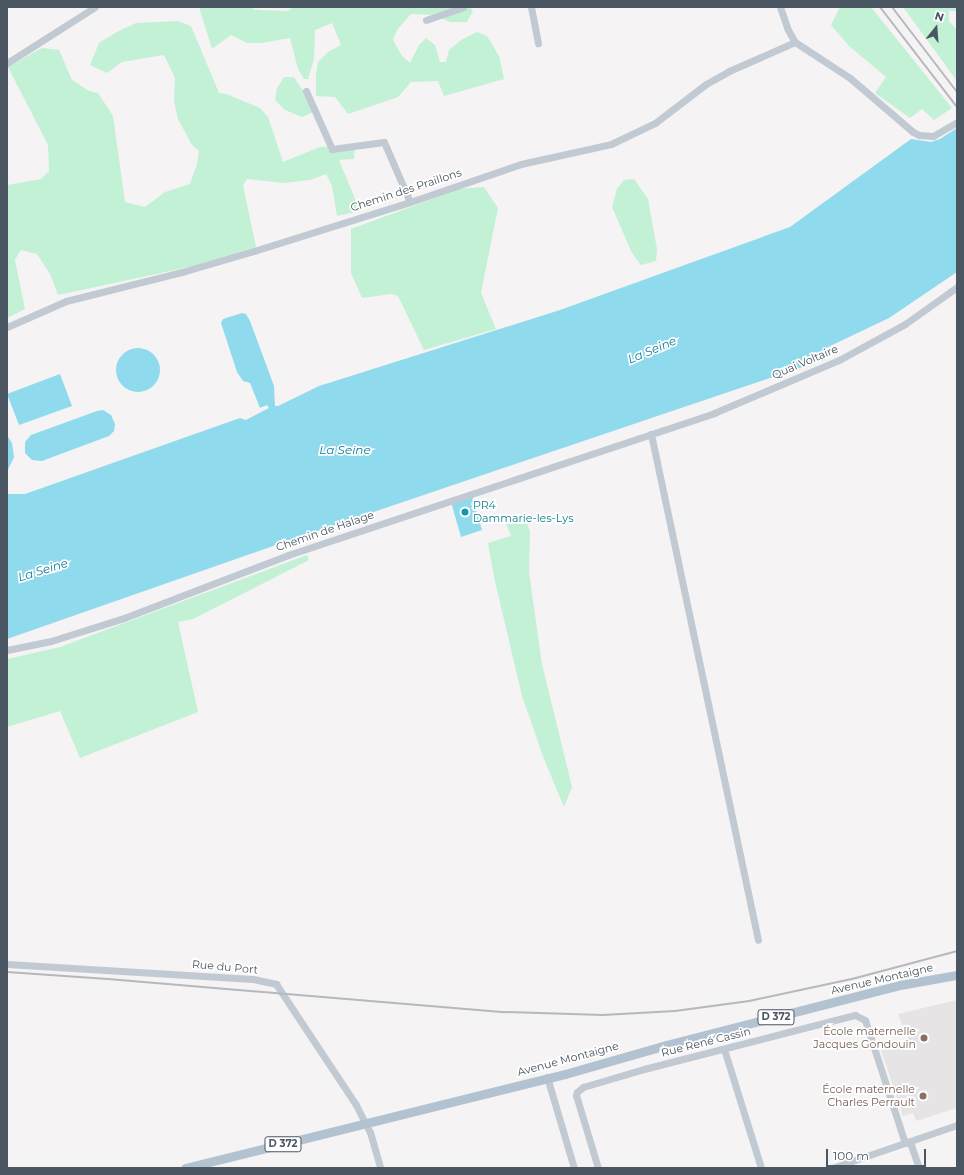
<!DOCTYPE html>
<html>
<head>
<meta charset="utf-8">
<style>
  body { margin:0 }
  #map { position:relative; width:964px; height:1175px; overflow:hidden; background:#f5f3f3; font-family:Montserrat,sans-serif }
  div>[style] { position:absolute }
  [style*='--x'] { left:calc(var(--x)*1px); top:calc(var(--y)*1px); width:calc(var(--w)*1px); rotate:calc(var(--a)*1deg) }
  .education>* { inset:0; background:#e6e4e5 }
  .green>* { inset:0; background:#c3f1d5 }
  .water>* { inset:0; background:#90daee }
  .round { border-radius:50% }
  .minor>* { height:7px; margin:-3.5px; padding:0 3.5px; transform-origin:3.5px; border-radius:3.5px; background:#c1cad2 }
  .major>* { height:9px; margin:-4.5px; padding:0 4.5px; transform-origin:4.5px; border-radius:4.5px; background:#b3c2d1 }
  .rail>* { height:2px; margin:-1px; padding:0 1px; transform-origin:1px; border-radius:1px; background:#b5b8bd }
  .dots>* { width:11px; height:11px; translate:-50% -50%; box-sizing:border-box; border:2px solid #fff; border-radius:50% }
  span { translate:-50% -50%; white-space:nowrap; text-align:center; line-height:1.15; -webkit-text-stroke:3.5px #fff; paint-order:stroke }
  .shield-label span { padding:1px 3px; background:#fff; border:1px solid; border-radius:3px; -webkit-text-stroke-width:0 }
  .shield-label { font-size:10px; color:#4a5661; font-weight:700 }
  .street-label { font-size:11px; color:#4a5661 }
  .culture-label { font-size:11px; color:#0d838f }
  .left { translate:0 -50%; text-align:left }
  .education-label { font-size:11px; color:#785e54 }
  .right { translate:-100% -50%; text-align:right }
  .water-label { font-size:12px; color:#0c7c9b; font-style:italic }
  .frame { position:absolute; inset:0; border:8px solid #4a5661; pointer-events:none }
  .north { position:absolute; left:916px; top:8px; width:40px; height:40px; -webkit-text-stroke:3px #fff; paint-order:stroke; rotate:17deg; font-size:11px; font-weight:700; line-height:16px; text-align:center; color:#4a5661 }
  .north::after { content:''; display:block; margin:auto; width:14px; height:18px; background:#4a5661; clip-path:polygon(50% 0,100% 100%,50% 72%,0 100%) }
  .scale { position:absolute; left:826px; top:1149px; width:100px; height:18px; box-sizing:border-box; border:2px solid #4a5661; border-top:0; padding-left:5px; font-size:12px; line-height:14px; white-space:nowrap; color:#4a5661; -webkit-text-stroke:3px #fff; paint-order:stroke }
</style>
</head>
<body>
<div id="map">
  <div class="education">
    <div style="clip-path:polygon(957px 1000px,957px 1108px,916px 1121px,913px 1113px,903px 1116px,881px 1050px,908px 1039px,898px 1014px)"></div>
  </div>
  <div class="green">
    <div style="clip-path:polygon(199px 7px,253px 7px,253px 9px,260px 10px,288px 11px,293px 7px,470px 7px,473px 11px,467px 22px,450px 22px,434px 15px,411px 14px,397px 30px,393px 40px,402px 56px,410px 63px,419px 45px,426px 38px,435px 45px,440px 62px,446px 62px,449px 50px,461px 40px,477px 32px,487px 36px,499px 56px,504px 79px,444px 96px,438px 81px,411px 82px,398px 97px,348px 114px,335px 97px,316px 96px,316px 74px,318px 62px,328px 52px,341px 45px,332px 23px,315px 30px,314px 59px,308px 79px,304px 79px,298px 69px,290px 38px,261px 43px,247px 43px,231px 35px,212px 49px)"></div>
    <div style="clip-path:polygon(840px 7px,871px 7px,952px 108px,934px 120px,922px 109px,910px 118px,875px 93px,886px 77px,849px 46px,831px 25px)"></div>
    <div style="clip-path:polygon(903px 7px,957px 7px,957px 11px,949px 11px,949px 21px,957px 30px,957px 81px)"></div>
    <div style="clip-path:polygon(178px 21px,191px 26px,219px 93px,226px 94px,260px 108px,268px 117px,283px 162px,320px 147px,355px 146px,354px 159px,339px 160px,360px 211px,337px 216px,332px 186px,326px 174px,310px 180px,283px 183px,247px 179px,243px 185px,256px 247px,194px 266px,58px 295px,50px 274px,37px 254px,21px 250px,15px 260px,25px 309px,7px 318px,7px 185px,41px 179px,49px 171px,48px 145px,8px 67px,42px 48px,59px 50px,72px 80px,89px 91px,98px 93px,113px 116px,125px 202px,145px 207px,165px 192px,190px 184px,197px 164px,199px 151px,192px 145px,178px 119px,174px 101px,175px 78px,164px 55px,122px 62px,107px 73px,90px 65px,99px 43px,115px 33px,136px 23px)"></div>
    <div style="clip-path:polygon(284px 77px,294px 77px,316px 111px,302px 117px,285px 110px,275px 100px,277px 88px)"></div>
    <div style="clip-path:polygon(634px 179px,648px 199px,657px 249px,656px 261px,641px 265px,632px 253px,612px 207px,617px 189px,624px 180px)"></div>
    <div style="clip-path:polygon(484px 187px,498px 208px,481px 293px,496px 329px,424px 350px,398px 296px,391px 294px,362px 298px,351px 273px,351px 229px,459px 189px)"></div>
    <div style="clip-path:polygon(503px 515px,525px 517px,530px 532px,529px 572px,542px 664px,572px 787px,564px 807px,544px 759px,522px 696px,494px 577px,488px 543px,511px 536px)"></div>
    <div style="clip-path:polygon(307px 555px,309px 560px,193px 619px,178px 622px,198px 712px,80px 758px,60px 711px,7px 727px,7px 659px,60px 647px)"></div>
  </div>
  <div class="water">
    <div style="clip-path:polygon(957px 128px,957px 272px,889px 318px,826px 348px,826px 359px,276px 545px,7px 639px,7px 494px,25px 494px,240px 418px,246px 420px,269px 408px,267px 405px,260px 408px,250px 383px,243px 381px,237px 372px,221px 323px,223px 319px,242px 313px,246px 314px,250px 321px,274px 386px,275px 406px,278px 406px,319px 386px,560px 310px,790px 227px,911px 139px,931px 142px,940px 139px)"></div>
    <div class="round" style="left:116px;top:348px;width:44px;height:44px"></div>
    <div style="clip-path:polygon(60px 374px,72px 406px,19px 425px,7px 394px)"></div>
    <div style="clip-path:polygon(103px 410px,111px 415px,115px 424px,114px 431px,109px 436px,42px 461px,32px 460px,25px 453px,25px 442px,31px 435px,97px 411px)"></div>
    <div style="clip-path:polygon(7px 435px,12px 443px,14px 457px,7px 472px)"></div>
    <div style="clip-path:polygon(472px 496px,482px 530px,461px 537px,451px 502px)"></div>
  </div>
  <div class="minor">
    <div style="--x:531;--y:7;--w:37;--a:79"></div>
    <div style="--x:780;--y:7;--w:24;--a:71"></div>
    <div style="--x:788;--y:30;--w:14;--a:60"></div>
    <div style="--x:795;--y:42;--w:66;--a:33.2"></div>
    <div style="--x:850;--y:78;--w:83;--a:40.6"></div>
    <div style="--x:913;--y:132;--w:7;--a:27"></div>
    <div style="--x:919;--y:135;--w:14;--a:4"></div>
    <div style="--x:933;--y:136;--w:28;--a:-30"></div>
    <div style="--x:426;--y:20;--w:39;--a:-19"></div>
    <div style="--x:7;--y:63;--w:104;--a:-32.5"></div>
    <div style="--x:306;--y:91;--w:64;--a:65.9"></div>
    <div style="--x:332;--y:149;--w:52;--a:-7.7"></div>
    <div style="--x:384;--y:142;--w:65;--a:66.6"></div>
    <div style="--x:7;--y:327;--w:64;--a:-23.8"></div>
    <div style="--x:66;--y:301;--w:120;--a:-14"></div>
    <div style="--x:182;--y:272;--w:75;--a:-16.3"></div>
    <div style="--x:254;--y:251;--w:164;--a:-17.4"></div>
    <div style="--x:410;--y:202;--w:117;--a:-18.9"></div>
    <div style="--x:521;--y:164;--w:92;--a:-12.5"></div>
    <div style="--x:611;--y:144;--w:49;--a:-25.5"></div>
    <div style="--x:655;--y:123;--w:64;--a:-37.4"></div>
    <div style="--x:706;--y:84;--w:26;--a:-29"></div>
    <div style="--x:729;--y:71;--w:72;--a:-23.7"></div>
    <div style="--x:651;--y:434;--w:517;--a:78.06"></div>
    <div style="--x:7;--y:650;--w:45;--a:-11.6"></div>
    <div style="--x:51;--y:641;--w:77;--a:-17.5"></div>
    <div style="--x:124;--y:618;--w:176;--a:-21"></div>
    <div style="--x:288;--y:555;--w:449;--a:-18.4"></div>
    <div style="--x:714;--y:413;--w:136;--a:-23"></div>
    <div style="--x:839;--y:360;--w:75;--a:-28.6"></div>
    <div style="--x:905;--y:324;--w:64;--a:-35.4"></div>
    <div style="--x:7;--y:964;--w:246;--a:3.5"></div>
    <div style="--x:253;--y:979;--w:24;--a:12"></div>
    <div style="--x:276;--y:984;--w:145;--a:56.5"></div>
    <div style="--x:356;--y:1105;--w:30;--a:63"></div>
    <div style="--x:370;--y:1132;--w:37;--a:74"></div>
    <div style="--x:724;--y:1049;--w:125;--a:72.7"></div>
    <div style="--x:547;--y:1077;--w:95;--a:73.5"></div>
    <div style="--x:598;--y:1168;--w:76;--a:-106.8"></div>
    <div style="--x:576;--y:1095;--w:3;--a:-72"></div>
    <div style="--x:577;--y:1092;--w:8;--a:-40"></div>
    <div style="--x:583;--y:1087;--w:64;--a:-16.4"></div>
    <div style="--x:644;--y:1069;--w:218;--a:-14.4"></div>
    <div style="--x:855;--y:1015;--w:11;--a:27"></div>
    <div style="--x:865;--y:1020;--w:126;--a:72"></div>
    <div style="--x:904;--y:1140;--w:9;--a:36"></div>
    <div style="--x:911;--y:1145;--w:24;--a:71"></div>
    <div style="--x:832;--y:1168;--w:132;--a:-19"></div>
  </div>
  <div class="major">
    <div style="--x:185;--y:1168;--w:391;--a:-13.9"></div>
    <div style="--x:565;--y:1074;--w:105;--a:-16"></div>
    <div style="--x:666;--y:1045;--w:242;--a:-14.4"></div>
    <div style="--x:900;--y:985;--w:58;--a:-10"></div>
  </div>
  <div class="rail">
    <div style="--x:880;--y:7;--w:126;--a:52.4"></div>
    <div style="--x:892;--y:7;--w:107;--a:52.6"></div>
    <div style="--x:7;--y:972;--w:101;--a:4"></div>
    <div style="--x:108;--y:979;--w:398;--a:4.8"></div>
    <div style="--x:505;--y:1012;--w:98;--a:1.8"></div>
    <div style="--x:603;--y:1015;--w:72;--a:-3.2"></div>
    <div style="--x:675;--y:1011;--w:75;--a:-7.7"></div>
    <div style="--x:749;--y:1001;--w:105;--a:-12.1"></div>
    <div style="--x:852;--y:979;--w:109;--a:-14.9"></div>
  </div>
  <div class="dots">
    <div style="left:465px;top:512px;background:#0f9aa8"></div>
    <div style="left:924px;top:1038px;background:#8d6e63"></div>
    <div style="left:923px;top:1096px;background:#8d6e63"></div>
  </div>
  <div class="shield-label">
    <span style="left:776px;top:1017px">D 372</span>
    <span style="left:283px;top:1144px">D 372</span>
  </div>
  <div class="street-label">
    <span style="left:406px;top:190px;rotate:-18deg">Chemin des Praillons</span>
    <span style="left:805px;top:362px;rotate:-23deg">Quai Voltaire</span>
    <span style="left:325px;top:531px;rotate:-19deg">Chemin de Halage</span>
    <span style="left:225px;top:967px;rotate:5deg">Rue du Port</span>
    <span style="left:882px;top:979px;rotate:-13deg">Avenue Montaigne</span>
    <span style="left:706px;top:1042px;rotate:-14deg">Rue René Cassin</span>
    <span style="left:568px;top:1059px;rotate:-15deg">Avenue Montaigne</span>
  </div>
  <div class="culture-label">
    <span class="left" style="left:473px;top:512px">PR4<br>Dammarie-les-Lys</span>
  </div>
  <div class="education-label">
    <span class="right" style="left:916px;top:1038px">École maternelle<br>Jacques Gondouin</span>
    <span class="right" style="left:915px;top:1096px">École maternelle<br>Charles Perrault</span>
  </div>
  <div class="water-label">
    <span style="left:652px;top:350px;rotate:-23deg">La Seine</span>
    <span style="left:345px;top:450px">La Seine</span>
    <span style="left:43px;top:570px;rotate:-17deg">La Seine</span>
  </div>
  <div class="frame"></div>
  <div class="north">N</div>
  <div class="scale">100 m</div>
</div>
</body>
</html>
